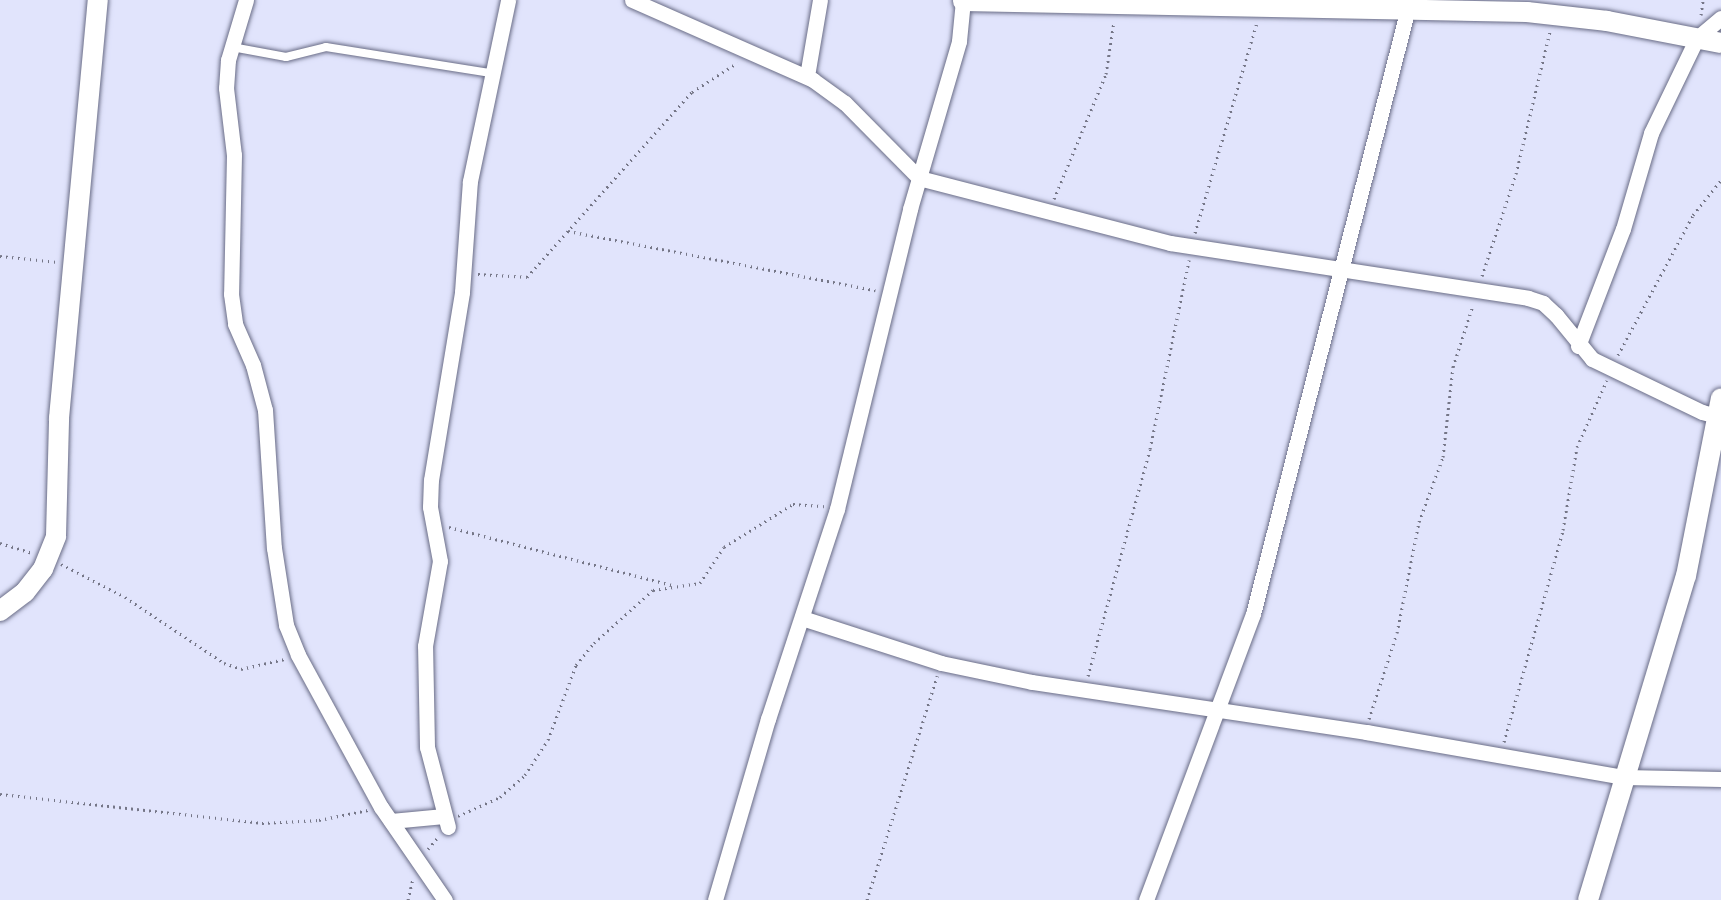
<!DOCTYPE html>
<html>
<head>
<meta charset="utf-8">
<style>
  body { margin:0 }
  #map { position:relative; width:1721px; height:900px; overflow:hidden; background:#e1e4fc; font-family:Cabin,sans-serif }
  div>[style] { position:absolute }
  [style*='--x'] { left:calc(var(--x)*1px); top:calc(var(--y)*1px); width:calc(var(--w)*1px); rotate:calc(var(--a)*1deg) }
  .path>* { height:3px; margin-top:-1.5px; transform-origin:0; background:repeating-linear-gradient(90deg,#757687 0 1.5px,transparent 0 6px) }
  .roads { filter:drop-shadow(0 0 2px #696c86) drop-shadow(0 0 2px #696c86) }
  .service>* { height:8px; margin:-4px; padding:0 4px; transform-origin:4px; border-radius:4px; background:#fff }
  .minor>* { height:15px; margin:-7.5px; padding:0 7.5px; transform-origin:7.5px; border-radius:7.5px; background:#fff }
  .tertiary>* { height:20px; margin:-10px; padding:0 10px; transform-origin:10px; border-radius:10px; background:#fff }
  span { translate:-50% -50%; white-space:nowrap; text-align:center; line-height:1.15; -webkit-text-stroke:6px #e1e4fc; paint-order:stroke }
</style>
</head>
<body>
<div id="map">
  <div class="path">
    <div style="--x:1701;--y:15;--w:15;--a:-82"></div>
    <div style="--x:1054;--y:199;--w:135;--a:-67.4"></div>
    <div style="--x:1106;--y:74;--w:54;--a:-81.4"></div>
    <div style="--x:568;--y:231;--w:313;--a:10.9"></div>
    <div style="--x:1195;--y:233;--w:219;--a:-73.6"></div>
    <div style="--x:0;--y:256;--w:58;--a:5.9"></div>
    <div style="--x:478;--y:274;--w:49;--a:3.5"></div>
    <div style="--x:527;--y:277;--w:248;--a:-48.3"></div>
    <div style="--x:692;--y:92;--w:54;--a:-32.8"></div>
    <div style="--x:1482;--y:276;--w:108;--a:-71.6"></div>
    <div style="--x:1516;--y:174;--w:147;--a:-76.6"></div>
    <div style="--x:1618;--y:355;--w:159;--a:-61.8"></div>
    <div style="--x:1693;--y:215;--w:45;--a:-51.3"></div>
    <div style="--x:449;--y:527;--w:230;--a:14.6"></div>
    <div style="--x:0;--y:543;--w:34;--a:17"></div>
    <div style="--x:61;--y:564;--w:72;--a:27.3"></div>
    <div style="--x:125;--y:597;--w:119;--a:33.7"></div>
    <div style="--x:224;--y:663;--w:18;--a:19"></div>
    <div style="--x:241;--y:669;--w:45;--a:-12.8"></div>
    <div style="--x:1088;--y:676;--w:235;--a:-74.7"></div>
    <div style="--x:1150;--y:449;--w:193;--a:-78.3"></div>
    <div style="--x:1369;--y:719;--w:90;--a:-72"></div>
    <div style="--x:1397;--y:633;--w:113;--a:-78.8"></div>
    <div style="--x:1419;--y:522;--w:69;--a:-69.7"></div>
    <div style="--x:1443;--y:457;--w:91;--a:-83.7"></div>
    <div style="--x:1453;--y:367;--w:65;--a:-72.1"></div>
    <div style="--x:1504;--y:742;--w:220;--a:-74.4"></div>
    <div style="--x:1563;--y:530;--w:84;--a:-80.4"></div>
    <div style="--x:1577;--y:447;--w:73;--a:-65.9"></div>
    <div style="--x:0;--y:794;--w:264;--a:6.3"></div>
    <div style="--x:262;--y:823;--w:57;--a:-3"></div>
    <div style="--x:319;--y:820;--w:50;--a:-11.5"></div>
    <div style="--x:458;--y:816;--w:46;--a:-24.3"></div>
    <div style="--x:500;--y:797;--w:33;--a:-41"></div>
    <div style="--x:525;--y:775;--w:42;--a:-56.7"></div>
    <div style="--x:548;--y:740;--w:80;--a:-69.5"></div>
    <div style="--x:576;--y:665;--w:28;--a:-51"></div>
    <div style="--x:594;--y:643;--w:79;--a:-41.9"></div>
    <div style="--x:653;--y:590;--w:48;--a:-8.5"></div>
    <div style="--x:700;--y:583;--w:43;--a:-56.3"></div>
    <div style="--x:724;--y:547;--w:81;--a:-31.9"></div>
    <div style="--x:793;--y:504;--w:31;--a:4"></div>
    <div style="--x:428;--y:849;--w:17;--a:-50"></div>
    <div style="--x:408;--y:900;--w:23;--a:-77"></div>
    <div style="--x:867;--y:900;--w:235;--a:-72.6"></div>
  </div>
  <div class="roads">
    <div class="service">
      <div style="--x:232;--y:47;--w:55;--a:10.5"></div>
      <div style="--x:286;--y:57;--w:41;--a:-14"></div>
      <div style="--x:326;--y:47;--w:167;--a:9"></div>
    </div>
    <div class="minor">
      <div style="--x:246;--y:0;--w:63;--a:106.7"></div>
      <div style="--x:228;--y:60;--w:28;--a:94"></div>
      <div style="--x:226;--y:88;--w:67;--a:83.2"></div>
      <div style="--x:234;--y:155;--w:139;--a:91.2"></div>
      <div style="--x:231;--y:294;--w:30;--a:82"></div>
      <div style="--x:235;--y:324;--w:45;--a:66.3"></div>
      <div style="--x:253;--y:365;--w:47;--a:75.1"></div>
      <div style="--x:265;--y:410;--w:138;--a:86.3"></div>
      <div style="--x:274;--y:548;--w:78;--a:81.1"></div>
      <div style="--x:286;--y:625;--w:32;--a:68"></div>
      <div style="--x:298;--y:655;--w:173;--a:61.4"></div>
      <div style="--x:381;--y:807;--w:113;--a:55.5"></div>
      <div style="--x:632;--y:0;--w:198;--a:23.8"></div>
      <div style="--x:813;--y:80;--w:39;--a:36"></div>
      <div style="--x:845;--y:103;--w:105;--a:45.4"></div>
      <div style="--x:919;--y:178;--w:259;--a:14.5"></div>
      <div style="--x:1170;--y:243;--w:362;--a:8.7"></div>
      <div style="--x:1528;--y:298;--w:16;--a:18"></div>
      <div style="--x:1543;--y:303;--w:18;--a:43"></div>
      <div style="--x:1556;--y:315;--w:57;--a:50.7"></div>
      <div style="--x:1592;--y:359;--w:122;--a:25.7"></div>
      <div style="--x:1702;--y:412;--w:20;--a:15"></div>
      <div style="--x:807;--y:76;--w:77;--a:-80.3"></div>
      <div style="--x:1578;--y:346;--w:125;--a:-69"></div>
      <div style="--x:1623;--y:229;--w:100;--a:-73.7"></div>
      <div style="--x:1651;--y:133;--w:106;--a:-64.2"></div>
      <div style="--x:1697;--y:38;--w:31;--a:-40"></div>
      <div style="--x:802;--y:618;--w:146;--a:17.9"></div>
      <div style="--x:941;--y:663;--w:93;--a:11.8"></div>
      <div style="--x:1032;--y:682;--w:338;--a:8.5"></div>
      <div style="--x:1366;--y:732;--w:262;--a:9.9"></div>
      <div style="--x:1624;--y:777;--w:97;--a:1.2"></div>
      <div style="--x:391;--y:821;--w:53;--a:-5.4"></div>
      <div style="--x:448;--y:827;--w:83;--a:-104.7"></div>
      <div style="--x:427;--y:747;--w:101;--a:-91.1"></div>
      <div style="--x:425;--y:646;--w:86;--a:-80"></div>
      <div style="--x:440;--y:561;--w:55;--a:-100.5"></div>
      <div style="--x:430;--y:507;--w:27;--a:-88"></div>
      <div style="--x:431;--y:480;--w:191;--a:-80.6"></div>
      <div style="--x:462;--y:292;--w:111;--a:-85.9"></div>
      <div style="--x:470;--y:181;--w:185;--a:-78.1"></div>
      <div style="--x:715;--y:900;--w:189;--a:-73.7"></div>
      <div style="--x:768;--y:719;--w:221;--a:-71.8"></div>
      <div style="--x:837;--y:509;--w:309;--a:-76.3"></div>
      <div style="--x:910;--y:209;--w:175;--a:-73.7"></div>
      <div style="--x:959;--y:41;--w:41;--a:-84.4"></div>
      <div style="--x:1146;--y:900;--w:305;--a:-69.5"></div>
      <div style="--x:1253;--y:614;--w:621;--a:-75.65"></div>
    </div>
    <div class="tertiary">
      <div style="--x:963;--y:1;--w:564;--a:1.12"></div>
      <div style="--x:1527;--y:12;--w:81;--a:6.4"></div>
      <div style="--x:1607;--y:21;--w:116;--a:10.9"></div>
      <div style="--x:0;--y:611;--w:31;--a:-37"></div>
      <div style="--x:25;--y:592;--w:29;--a:-52"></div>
      <div style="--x:43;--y:569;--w:35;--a:-68"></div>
      <div style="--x:56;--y:536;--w:118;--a:-88.5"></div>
      <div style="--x:59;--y:418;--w:420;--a:-84.7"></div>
      <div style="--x:1588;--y:900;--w:338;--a:-73.2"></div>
      <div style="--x:1686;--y:576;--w:181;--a:-78.9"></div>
    </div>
  </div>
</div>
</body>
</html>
